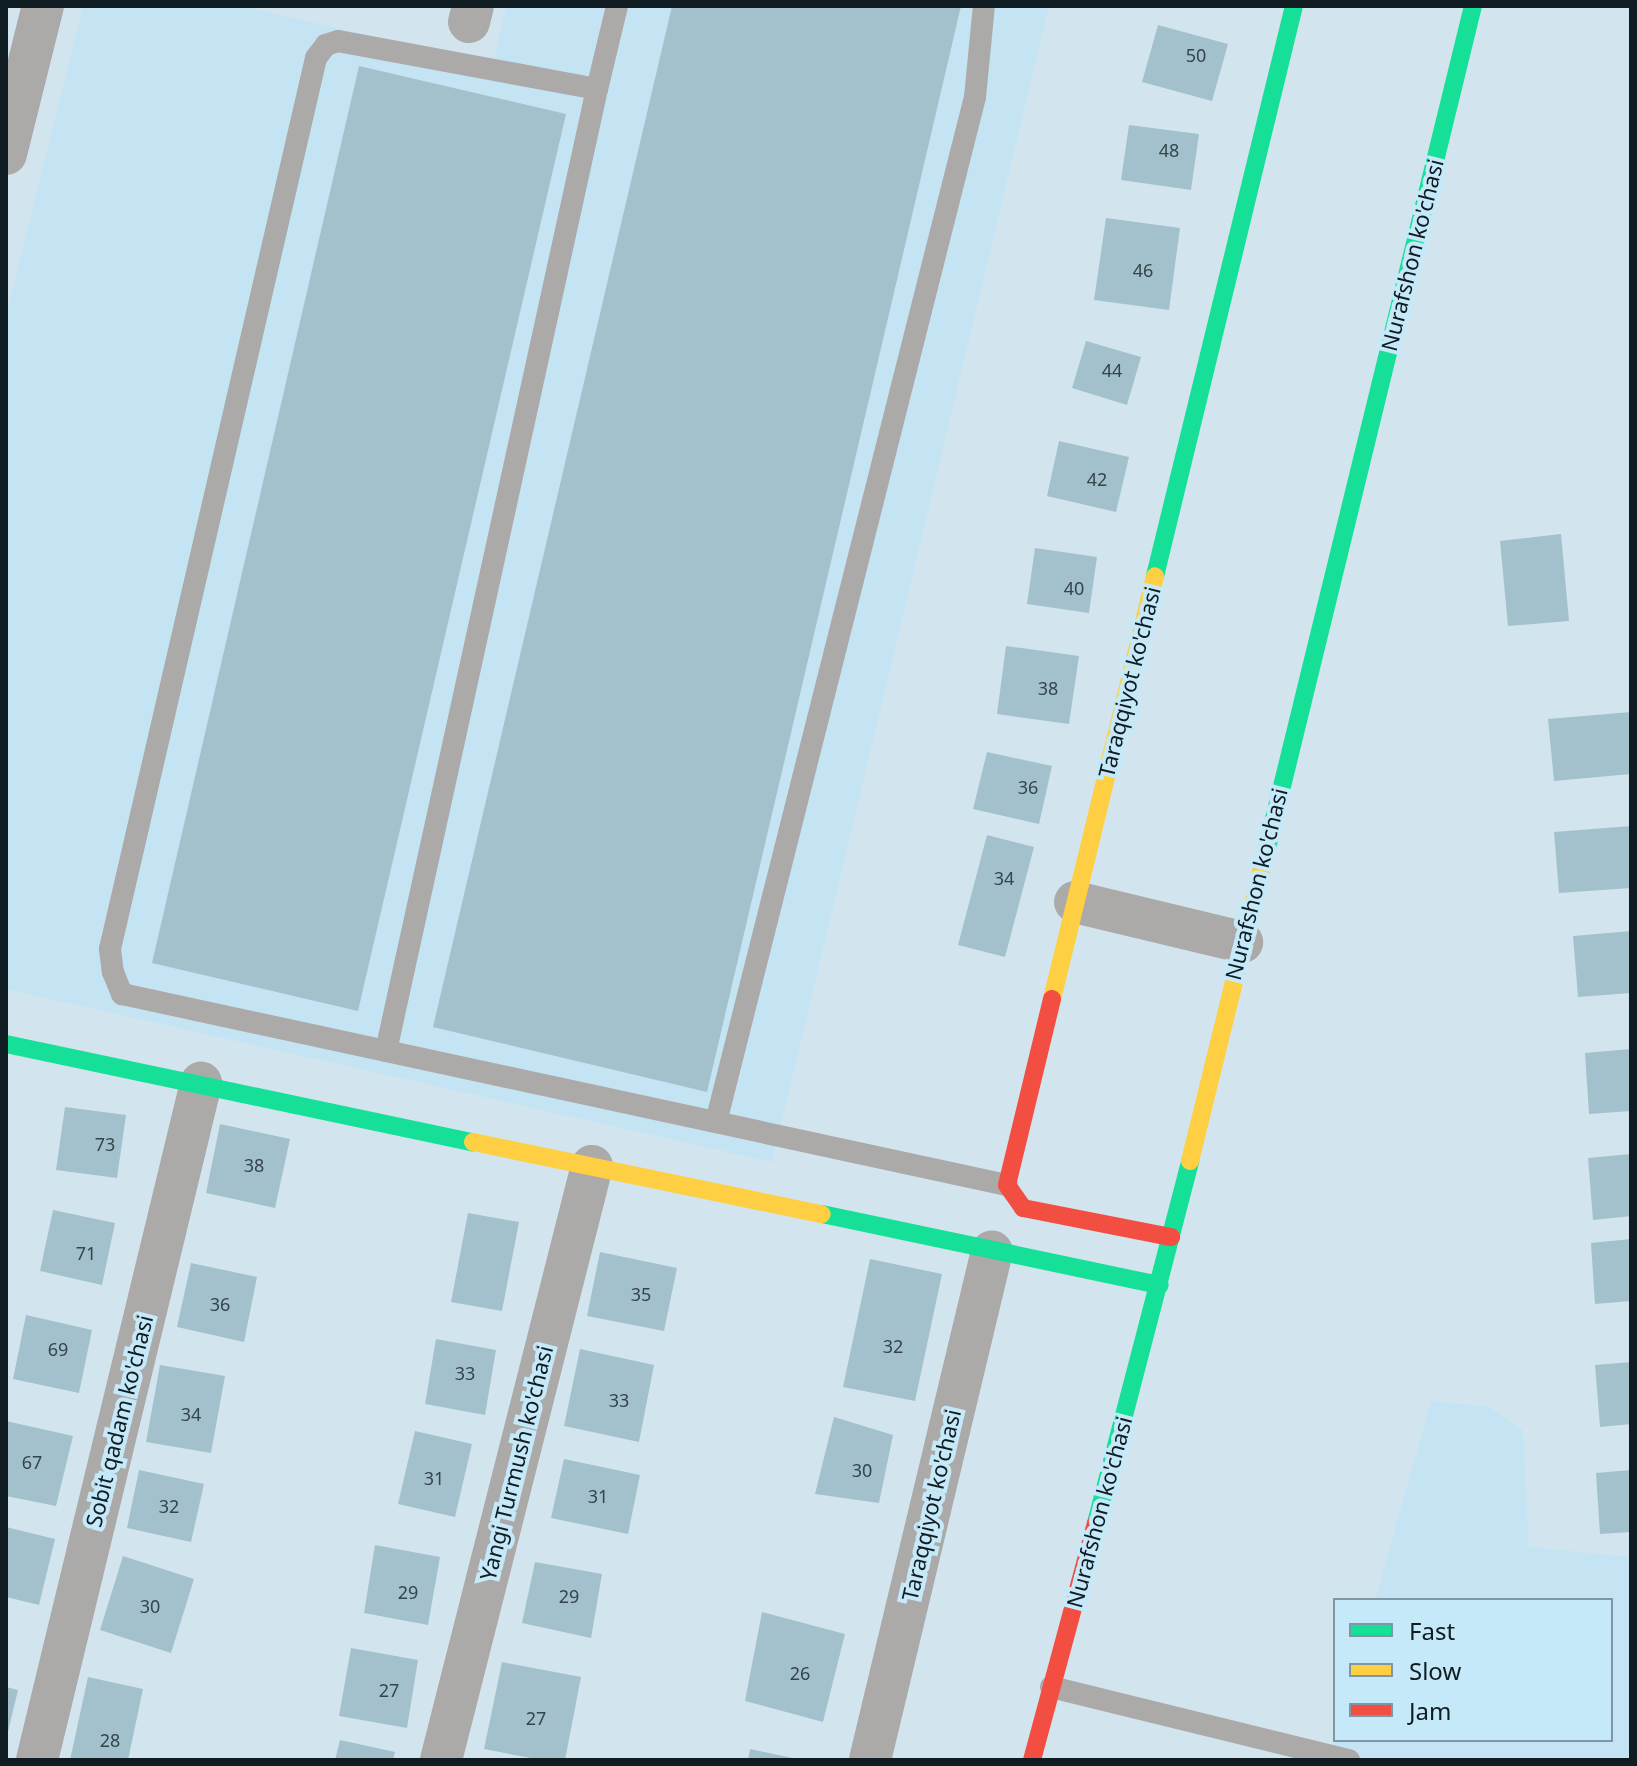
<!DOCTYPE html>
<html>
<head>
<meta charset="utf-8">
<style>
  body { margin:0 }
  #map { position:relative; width:1637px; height:1766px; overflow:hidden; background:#d2e5ee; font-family:"Noto Sans",sans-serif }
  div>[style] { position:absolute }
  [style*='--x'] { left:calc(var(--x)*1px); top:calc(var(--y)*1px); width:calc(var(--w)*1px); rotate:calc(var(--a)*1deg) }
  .built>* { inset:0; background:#c4e4f4 }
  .building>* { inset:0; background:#a3c1cc }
  .lane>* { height:22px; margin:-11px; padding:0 11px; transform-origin:11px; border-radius:11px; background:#acaaa9 }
  .street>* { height:42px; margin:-21px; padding:0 21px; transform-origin:21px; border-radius:21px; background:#acaaa9 }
  .fast>* { height:18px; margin:-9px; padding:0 9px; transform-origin:9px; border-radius:9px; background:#16e098 }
  .slow>* { height:18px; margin:-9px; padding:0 9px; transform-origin:9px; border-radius:9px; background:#ffcf43 }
  .jam>* { height:18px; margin:-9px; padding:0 9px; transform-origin:9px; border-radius:9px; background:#f24e42 }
  span { translate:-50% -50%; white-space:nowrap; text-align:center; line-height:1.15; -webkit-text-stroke:8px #c6e9fa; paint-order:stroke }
  .number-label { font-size:18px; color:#34454c }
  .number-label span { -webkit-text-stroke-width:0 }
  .street-label { font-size:22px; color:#0f1c22 }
  .frame { position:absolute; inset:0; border:8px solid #0f1c22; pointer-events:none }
  .legend { position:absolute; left:1333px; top:1598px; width:280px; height:144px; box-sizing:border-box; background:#c6e9fa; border:2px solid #7d97a4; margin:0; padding:10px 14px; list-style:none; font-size:24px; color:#0f1c22 }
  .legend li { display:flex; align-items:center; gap:16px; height:40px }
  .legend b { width:40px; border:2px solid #7d97a4 }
</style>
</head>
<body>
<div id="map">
  <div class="built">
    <div style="clip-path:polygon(83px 6px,241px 6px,493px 63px,506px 6px,1049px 6px,772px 1162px,6px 989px,6px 316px)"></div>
    <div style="clip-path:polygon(1431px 1401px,1490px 1407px,1523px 1431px,1529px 1547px,1631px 1557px,1631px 1760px,1330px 1760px,1335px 1740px,1611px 1740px,1611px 1600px,1375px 1600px)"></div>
  </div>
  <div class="building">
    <div style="clip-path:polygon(672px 6px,961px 6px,707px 1092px,433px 1027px)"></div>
    <div style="clip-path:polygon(1158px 25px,1228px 44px,1212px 101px,1142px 82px)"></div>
    <div style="clip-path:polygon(359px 66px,566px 114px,358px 1011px,152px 963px)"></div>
    <div style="clip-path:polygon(1129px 125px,1199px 134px,1191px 190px,1121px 180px)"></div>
    <div style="clip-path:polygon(1106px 218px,1180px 228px,1169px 310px,1094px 300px)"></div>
    <div style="clip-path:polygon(1086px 341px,1141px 357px,1127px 405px,1072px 388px)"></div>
    <div style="clip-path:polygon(1059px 441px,1129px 457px,1116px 512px,1047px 496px)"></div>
    <div style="clip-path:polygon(1561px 534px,1569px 621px,1508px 626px,1500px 541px)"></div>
    <div style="clip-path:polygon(1035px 548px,1097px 557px,1089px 613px,1027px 604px)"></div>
    <div style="clip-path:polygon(1006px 646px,1079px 656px,1069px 724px,997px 714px)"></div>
    <div style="clip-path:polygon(1631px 712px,1631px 774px,1554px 781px,1548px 719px)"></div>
    <div style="clip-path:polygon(987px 752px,1052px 766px,1039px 824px,973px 809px)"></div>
    <div style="clip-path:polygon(1631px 826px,1631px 888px,1559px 893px,1554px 832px)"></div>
    <div style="clip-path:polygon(987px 835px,1034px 847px,1005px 957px,958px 945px)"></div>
    <div style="clip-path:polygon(1631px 931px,1631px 993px,1578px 997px,1573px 936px)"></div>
    <div style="clip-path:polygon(1631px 1049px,1631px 1111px,1589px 1114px,1585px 1053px)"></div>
    <div style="clip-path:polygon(65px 1107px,126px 1115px,117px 1178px,56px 1170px)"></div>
    <div style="clip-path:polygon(220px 1124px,290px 1139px,275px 1208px,206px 1193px)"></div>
    <div style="clip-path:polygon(1631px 1154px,1631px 1216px,1593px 1220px,1588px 1158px)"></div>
    <div style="clip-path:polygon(53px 1210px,115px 1223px,102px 1285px,40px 1271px)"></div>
    <div style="clip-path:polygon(468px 1213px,519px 1222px,502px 1311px,451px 1302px)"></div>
    <div style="clip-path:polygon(1631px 1239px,1631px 1301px,1595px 1304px,1591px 1243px)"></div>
    <div style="clip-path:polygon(600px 1252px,677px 1268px,664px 1331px,587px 1316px)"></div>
    <div style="clip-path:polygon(870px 1259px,942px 1274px,915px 1401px,843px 1387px)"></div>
    <div style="clip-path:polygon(191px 1263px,257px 1277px,244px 1342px,177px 1327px)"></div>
    <div style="clip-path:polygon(26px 1315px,92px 1330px,79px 1393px,13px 1379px)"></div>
    <div style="clip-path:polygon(436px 1339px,496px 1350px,485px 1415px,425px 1404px)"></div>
    <div style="clip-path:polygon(580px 1349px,654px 1365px,639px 1442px,564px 1426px)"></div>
    <div style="clip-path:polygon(1631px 1362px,1631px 1424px,1600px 1427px,1595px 1365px)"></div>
    <div style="clip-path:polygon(160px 1365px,225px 1376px,211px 1453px,146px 1442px)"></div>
    <div style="clip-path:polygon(834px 1417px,893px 1435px,879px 1503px,815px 1494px)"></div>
    <div style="clip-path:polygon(6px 1421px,73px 1436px,56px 1506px,6px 1496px)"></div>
    <div style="clip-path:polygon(415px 1431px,472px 1444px,455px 1517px,398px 1504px)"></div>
    <div style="clip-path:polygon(564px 1459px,640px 1475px,628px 1534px,551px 1518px)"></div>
    <div style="clip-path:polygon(139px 1470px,204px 1484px,191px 1542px,127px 1528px)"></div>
    <div style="clip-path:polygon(1631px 1470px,1631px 1532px,1600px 1534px,1596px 1473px)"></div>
    <div style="clip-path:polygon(6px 1527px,55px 1539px,39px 1605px,6px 1597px)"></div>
    <div style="clip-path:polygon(375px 1545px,440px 1557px,428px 1625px,364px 1613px)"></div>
    <div style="clip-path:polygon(123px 1556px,194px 1579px,171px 1653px,100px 1630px)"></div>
    <div style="clip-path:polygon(535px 1562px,602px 1574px,591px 1638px,522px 1623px)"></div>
    <div style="clip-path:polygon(762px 1612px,845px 1634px,823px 1722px,745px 1701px)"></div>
    <div style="clip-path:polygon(351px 1648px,418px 1660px,407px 1728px,339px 1716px)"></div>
    <div style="clip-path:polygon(502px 1662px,581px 1677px,565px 1760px,541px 1760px,484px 1749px)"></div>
    <div style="clip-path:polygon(88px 1677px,143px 1689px,128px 1760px,70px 1760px)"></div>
    <div style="clip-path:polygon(6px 1687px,18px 1690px,7px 1736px,6px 1736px)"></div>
    <div style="clip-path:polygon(340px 1740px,395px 1752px,393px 1760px,335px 1760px)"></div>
    <div style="clip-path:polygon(750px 1749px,797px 1759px,797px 1760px,748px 1760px)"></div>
  </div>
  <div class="lane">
    <div style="--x:617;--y:6;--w:85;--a:103.5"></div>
    <div style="--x:597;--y:89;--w:263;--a:-169.5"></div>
    <div style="--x:338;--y:41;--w:13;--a:162"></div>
    <div style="--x:326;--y:45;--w:16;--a:128"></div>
    <div style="--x:316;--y:58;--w:915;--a:103.02"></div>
    <div style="--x:110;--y:949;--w:23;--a:83"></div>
    <div style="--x:113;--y:972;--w:24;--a:68"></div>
    <div style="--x:122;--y:994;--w:905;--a:12.18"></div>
    <div style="--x:386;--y:1051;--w:985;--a:-77.63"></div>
    <div style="--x:716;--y:1122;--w:1057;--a:-75.82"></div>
    <div style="--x:975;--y:97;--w:91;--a:-84.4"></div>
    <div style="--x:1051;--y:1687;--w:307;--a:13.8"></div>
  </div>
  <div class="street">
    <div style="--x:469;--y:22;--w:16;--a:-76"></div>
    <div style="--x:6;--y:154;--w:153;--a:-76"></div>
    <div style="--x:1075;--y:902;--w:172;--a:13.5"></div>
    <div style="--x:37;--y:1760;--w:697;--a:-76.38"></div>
    <div style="--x:441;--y:1760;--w:613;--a:-75.74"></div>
    <div style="--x:870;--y:1760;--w:523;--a:-76.52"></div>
  </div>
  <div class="fast">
    <div style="--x:1155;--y:576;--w:587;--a:-76.3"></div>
    <div style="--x:1263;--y:864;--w:883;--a:-76.25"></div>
    <div style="--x:6;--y:1044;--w:477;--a:11.9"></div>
    <div style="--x:822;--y:1214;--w:345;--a:11.9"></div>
    <div style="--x:1096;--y:1523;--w:374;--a:-75.4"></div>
  </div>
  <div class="slow">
    <div style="--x:1052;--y:999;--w:435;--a:-76.3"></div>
    <div style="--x:473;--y:1142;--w:356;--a:11.7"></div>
    <div style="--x:1190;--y:1161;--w:306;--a:-76.2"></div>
  </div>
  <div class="jam">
    <div style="--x:1052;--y:999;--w:191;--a:103.6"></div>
    <div style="--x:1007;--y:1185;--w:28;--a:55"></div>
    <div style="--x:1023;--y:1208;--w:151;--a:11.1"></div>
    <div style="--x:1032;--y:1760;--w:245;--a:-74.9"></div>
  </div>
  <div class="number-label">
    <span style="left:1196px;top:55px">50</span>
    <span style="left:1169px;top:150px">48</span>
    <span style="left:1143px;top:270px">46</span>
    <span style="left:1112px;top:370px">44</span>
    <span style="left:1097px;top:479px">42</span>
    <span style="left:1074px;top:588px">40</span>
    <span style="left:1048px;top:688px">38</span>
    <span style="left:1028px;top:787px">36</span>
    <span style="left:1004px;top:878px">34</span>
    <span style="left:105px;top:1144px">73</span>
    <span style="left:254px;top:1165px">38</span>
    <span style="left:86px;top:1253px">71</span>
    <span style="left:641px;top:1294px">35</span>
    <span style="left:220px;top:1304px">36</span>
    <span style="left:893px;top:1346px">32</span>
    <span style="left:58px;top:1349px">69</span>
    <span style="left:465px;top:1373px">33</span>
    <span style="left:619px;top:1400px">33</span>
    <span style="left:191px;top:1414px">34</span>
    <span style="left:32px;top:1462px">67</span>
    <span style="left:862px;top:1470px">30</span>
    <span style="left:434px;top:1478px">31</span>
    <span style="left:598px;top:1496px">31</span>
    <span style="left:169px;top:1506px">32</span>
    <span style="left:408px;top:1592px">29</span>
    <span style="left:569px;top:1596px">29</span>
    <span style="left:150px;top:1606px">30</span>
    <span style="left:800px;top:1673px">26</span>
    <span style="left:389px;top:1690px">27</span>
    <span style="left:536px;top:1718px">27</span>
    <span style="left:110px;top:1740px">28</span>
  </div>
  <div class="street-label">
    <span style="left:1412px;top:255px;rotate:-76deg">Nurafshon ko'chasi</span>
    <span style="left:1129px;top:682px;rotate:-76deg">Taraqqiyot ko'chasi</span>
    <span style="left:1256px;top:884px;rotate:-76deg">Nurafshon ko'chasi</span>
    <span style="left:119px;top:1421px;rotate:-76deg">Sobit qadam ko'chasi</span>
    <span style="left:516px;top:1463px;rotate:-76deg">Yangi Turmush ko'chasi</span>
    <span style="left:931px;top:1505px;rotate:-77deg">Taraqqiyot ko'chasi</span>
    <span style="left:1099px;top:1512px;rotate:-75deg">Nurafshon ko'chasi</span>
  </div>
  <div class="frame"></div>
  <ul class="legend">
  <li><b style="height:10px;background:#16e098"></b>Fast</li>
  <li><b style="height:10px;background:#ffcf43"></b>Slow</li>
  <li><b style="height:10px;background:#f24e42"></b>Jam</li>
  </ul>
</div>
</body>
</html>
